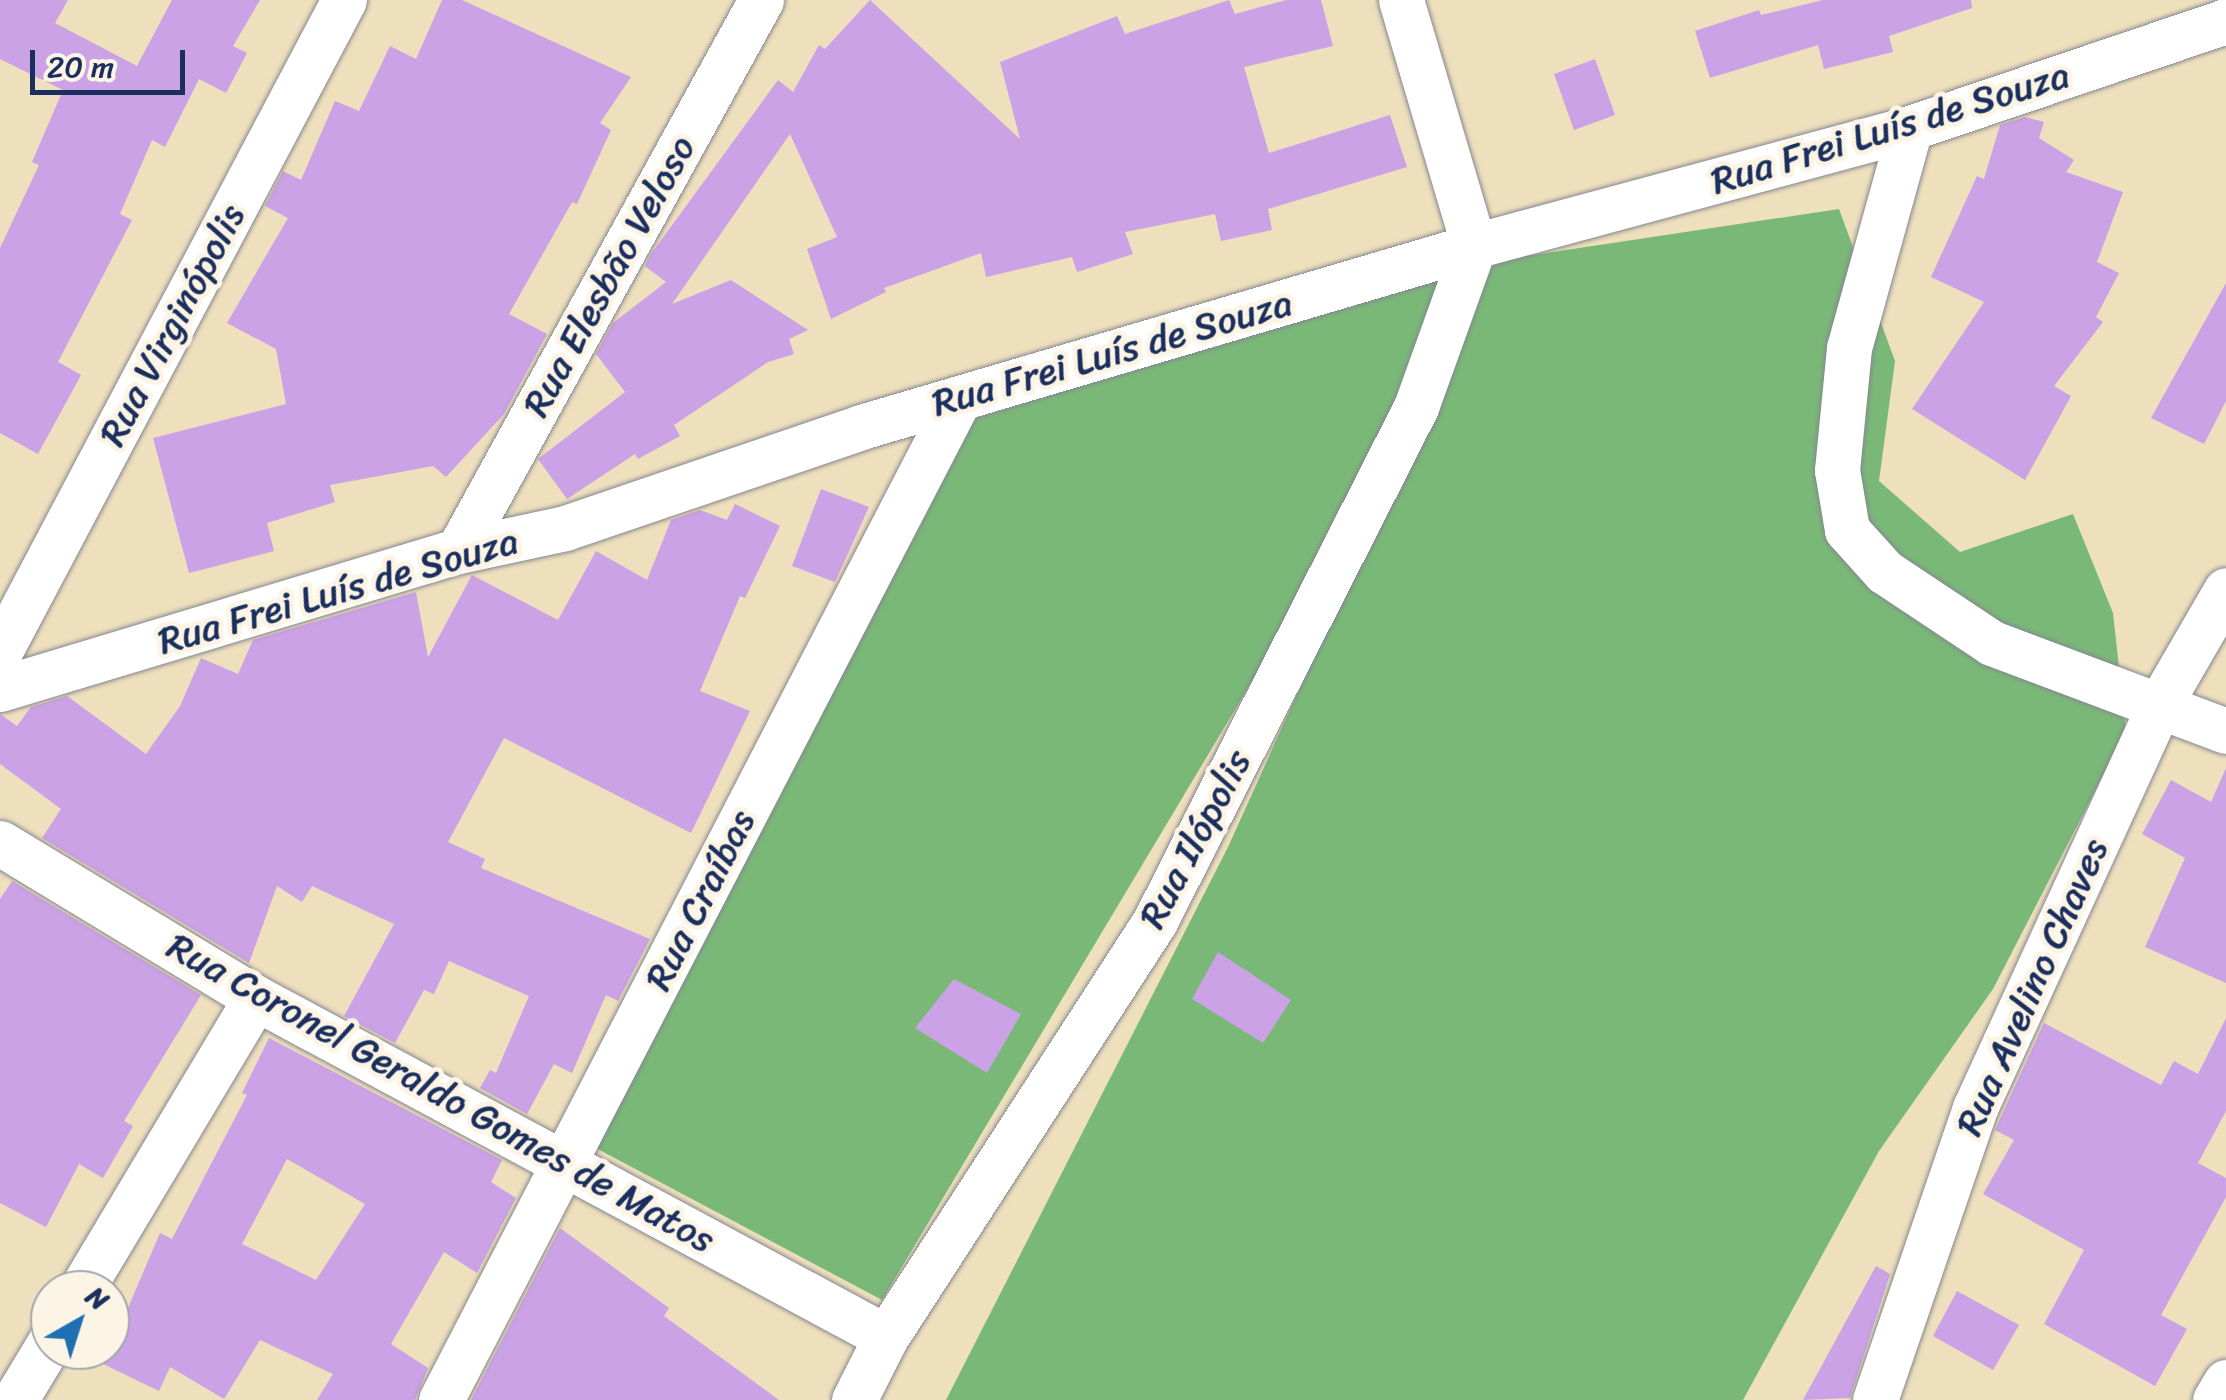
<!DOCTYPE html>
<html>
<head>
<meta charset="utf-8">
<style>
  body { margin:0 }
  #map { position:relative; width:2226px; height:1400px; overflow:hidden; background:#eedfbd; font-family:Sriracha,sans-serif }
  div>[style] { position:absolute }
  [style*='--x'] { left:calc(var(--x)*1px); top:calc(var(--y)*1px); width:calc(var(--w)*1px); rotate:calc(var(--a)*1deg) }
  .forest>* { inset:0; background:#7ab878 }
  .building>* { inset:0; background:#caa2e5 }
  .roads { filter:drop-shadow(0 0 2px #84878e) drop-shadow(0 0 2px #84878e) }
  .minor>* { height:45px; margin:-22.5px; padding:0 22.5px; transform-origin:22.5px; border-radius:22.5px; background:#fff }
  span { translate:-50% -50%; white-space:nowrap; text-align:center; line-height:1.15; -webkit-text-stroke:10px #fcf5e5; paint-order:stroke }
  .street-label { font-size:38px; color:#1b2f5e }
  .north { position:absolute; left:30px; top:1270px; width:100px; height:100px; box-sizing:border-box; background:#fcf5e5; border:2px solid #a2a6af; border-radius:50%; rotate:39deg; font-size:28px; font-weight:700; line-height:40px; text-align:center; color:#1b2f5e }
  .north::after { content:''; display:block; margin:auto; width:35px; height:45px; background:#1f6fb2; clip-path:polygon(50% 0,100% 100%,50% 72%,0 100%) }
  .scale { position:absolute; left:30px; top:50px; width:155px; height:45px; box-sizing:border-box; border:5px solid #1b2f5e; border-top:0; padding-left:12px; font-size:30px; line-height:35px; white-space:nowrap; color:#1b2f5e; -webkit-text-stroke:8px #fcf5e5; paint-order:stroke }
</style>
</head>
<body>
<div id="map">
  <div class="forest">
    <div style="clip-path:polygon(1839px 209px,1895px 361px,1879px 481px,1960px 552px,2073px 514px,2113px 613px,2126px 731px,1993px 989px,1879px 1151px,1743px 1400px,946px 1400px,1228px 847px,1493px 261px)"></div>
    <div style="clip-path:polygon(1440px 272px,1416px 407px,882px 1300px,592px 1146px,967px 421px)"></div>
  </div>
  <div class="building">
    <div style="clip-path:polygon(0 0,68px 0,55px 23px,137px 66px,172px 0,260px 0,233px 46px,247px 53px,226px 93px,199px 79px,165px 147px,152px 140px,120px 214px,132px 220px,58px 362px,81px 375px,38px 454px,0 433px,0 248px,39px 165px,32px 162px,63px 90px,0 59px)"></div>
    <div style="clip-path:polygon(442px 0,462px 0,631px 77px,600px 123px,611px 130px,577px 204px,572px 202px,509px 314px,547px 334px,504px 414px,446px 477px,433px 466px,330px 485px,335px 502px,267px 523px,274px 551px,189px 573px,153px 438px,286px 404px,276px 349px,227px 323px,288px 218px,265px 206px,283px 171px,301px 180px,335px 101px,359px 111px,390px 46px,416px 59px)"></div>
    <div style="clip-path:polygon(870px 0,1020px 139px,1000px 62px,1117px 16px,1125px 34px,1229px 0,1235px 14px,1286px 0,1321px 0,1333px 46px,1244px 67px,1269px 153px,1390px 115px,1407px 167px,1268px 209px,1272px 230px,1221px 241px,1215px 214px,1125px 232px,1133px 254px,1077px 272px,1072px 257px,986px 277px,981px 253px,884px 288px,886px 292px,831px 319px,807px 249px,837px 237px,790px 134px,672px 304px,731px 280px,808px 330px,789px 339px,794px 354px,768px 362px,674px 425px,680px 436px,638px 459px,635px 454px,567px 499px,538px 459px,625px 392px,596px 354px,613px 323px,666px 282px,645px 266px,651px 254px,778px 80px,793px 92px,819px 45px,825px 49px)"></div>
    <div style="clip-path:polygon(1823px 0,1971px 0,1972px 8px,1889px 36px,1893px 52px,1824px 69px,1818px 45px,1710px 78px,1695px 31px,1759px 10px,1761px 15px)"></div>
    <div style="clip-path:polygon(1595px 59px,1615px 115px,1574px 130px,1554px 74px)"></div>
    <div style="clip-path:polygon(2025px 117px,2044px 122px,2039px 138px,2074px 160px,2066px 172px,2123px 192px,2097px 262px,2119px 273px,2096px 317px,2103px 322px,2054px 386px,2071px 396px,2025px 480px,1912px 409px,1984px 302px,1931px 277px,1977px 176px,1984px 179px,2000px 125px)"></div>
    <div style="clip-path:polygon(2226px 283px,2226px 401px,2204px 444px,2151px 418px)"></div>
    <div style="clip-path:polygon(821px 489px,869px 507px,835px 582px,792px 566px)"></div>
    <div style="clip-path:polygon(735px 504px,780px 526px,745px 598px,740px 596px,700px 691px,750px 711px,691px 833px,504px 738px,448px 842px,485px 859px,481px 868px,650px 939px,618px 1001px,606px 995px,572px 1073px,554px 1064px,527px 1114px,480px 1088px,490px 1070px,496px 1073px,529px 996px,449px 961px,434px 994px,424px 990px,395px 1043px,344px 1016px,394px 924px,312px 886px,302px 902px,277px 886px,249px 963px,42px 838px,61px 809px,0 764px,0 714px,17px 726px,31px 707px,67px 696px,146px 754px,180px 706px,201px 658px,238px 674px,253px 640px,416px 592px,428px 657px,472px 575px,558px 620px,596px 551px,647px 580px,671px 520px,700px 510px,727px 520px)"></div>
    <div style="clip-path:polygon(2226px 768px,2226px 983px,2145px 947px,2185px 858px,2142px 834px,2171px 780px,2211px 802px)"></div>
    <div style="clip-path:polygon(12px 881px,201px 995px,124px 1121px,133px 1126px,103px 1178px,79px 1164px,46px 1227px,0 1203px,0 899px)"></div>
    <div style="clip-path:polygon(1218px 952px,1291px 1000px,1263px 1043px,1192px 999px)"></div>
    <div style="clip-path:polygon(954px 979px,1021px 1014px,987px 1073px,915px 1028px)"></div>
    <div style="clip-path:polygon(2226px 1018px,2226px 1111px,2198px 1163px,2226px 1178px,2226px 1197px,2161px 1315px,2187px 1329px,2155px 1386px,2044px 1324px,2084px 1250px,1983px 1194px,2014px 1140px,1995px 1130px,2044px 1023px,2161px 1085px,2174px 1061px,2198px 1074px)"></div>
    <div style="clip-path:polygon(evenodd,269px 1038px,502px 1160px,491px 1182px,516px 1198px,477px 1273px,444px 1252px,391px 1344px,428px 1368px,415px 1400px,317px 1400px,333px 1374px,260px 1340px,224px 1399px,170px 1367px,159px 1391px,99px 1362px,110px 1350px,160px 1233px,172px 1239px,247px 1095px,242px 1093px,269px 1038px,287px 1159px,365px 1204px,316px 1280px,242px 1244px,287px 1159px)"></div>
    <div style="clip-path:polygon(560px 1228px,669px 1308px,664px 1316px,779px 1400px,471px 1400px)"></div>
    <div style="clip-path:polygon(1876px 1266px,1890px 1274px,1850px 1398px,1803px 1400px)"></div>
    <div style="clip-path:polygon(1957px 1291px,2019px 1325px,1993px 1370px,1933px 1336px)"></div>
  </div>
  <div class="roads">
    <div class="minor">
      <div style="--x:1401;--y:0;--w:257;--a:73.5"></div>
      <div style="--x:1910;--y:128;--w:228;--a:105.5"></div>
      <div style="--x:1849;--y:348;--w:123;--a:95.6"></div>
      <div style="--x:1837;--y:470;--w:61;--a:80.5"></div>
      <div style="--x:1847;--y:530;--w:57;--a:47.9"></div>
      <div style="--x:1885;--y:572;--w:128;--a:33.6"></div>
      <div style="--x:1992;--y:643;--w:250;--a:20.6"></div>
      <div style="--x:458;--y:551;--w:629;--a:-61.19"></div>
      <div style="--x:0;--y:651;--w:736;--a:-62.15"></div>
      <div style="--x:0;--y:689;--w:478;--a:-16.8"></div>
      <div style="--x:458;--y:551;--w:109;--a:-12.1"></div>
      <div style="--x:565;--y:528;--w:313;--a:-18.8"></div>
      <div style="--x:861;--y:427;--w:639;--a:-16.45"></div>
      <div style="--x:1474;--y:246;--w:452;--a:-15.1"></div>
      <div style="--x:1910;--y:128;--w:334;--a:-18.7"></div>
      <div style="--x:0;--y:843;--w:299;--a:31.2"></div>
      <div style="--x:256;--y:998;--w:715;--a:28.28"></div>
      <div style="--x:81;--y:1290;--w:340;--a:-59.1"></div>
      <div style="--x:15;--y:1400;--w:68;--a:-58.9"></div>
      <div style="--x:441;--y:1400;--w:1127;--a:-62.64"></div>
      <div style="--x:854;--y:1400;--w:71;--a:-63.1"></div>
      <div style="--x:886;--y:1337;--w:495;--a:-57.1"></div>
      <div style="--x:1155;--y:921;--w:576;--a:-63.08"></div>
      <div style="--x:1416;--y:407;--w:171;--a:-70.2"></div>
      <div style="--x:1875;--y:1400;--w:309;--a:-71.1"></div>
      <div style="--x:1975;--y:1108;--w:447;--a:-65.4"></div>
      <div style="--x:2161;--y:702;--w:129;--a:-59.9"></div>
      <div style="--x:2215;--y:1400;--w:21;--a:-59"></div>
    </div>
  </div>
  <div class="street-label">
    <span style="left:1890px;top:128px;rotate:-17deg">Rua Frei Luís de Souza</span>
    <span style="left:609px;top:276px;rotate:-61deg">Rua Elesbão Veloso</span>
    <span style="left:172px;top:325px;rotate:-62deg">Rua Virginópolis</span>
    <span style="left:1112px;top:353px;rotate:-16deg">Rua Frei Luís de Souza</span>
    <span style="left:338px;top:591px;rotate:-16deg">Rua Frei Luís de Souza</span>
    <span style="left:1195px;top:839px;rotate:-62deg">Rua Ilópolis</span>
    <span style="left:700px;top:900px;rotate:-63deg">Rua Craíbas</span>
    <span style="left:2032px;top:987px;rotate:-66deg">Rua Avelino Chaves</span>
    <span style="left:441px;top:1093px;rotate:29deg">Rua Coronel Geraldo Gomes de Matos</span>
  </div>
  <div class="north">N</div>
  <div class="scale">20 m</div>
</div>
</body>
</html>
